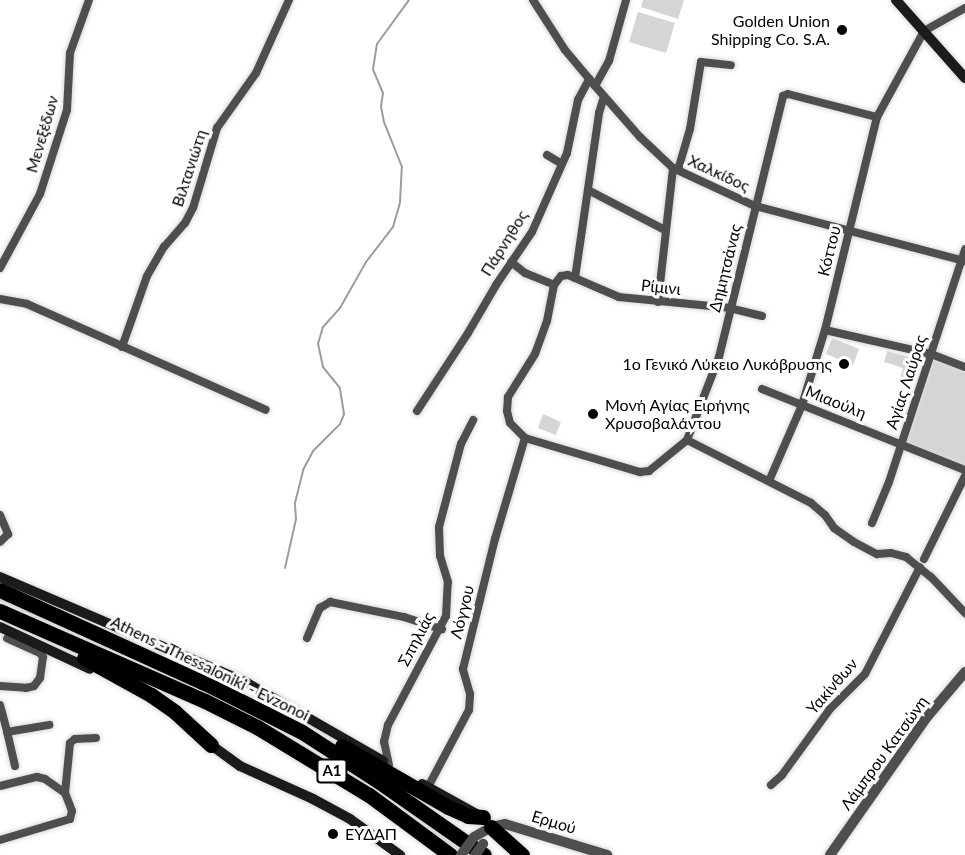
<!DOCTYPE html>
<html>
<head>
<meta charset="utf-8">
<style>
  body { margin:0 }
  #map { position:relative; width:965px; height:855px; overflow:hidden; background:#fff; font-family:Lato,sans-serif }
  div>[style] { position:absolute }
  [style*='--x'] { left:calc(var(--x)*1px); top:calc(var(--y)*1px); width:calc(var(--w)*1px); rotate:calc(var(--a)*1deg) }
  .green>* { inset:0; background:#d5d5d5 }
  .stream>* { height:2px; margin:-1px; padding:0 1px; transform-origin:1px; border-radius:1px; background:#9c9c9c }
  .roads { filter:drop-shadow(0 0 2px #dbdbdb) drop-shadow(0 0 2px #dbdbdb) }
  .minor>* { height:8px; margin:-4px; padding:0 4px; transform-origin:4px; border-radius:4px; background:#4e4e4e }
  .tertiary>* { height:10px; margin:-5px; padding:0 5px; transform-origin:5px; border-radius:5px; background:#4e4e4e }
  .secondary>* { height:10px; margin:-5px; padding:0 5px; transform-origin:5px; border-radius:5px; background:#1b1b1b }
  .motorway>* { height:15px; margin:-7.5px; padding:0 7.5px; transform-origin:7.5px; border-radius:7.5px; background:#000 }
  .tertiary-bridge>* { height:10px; margin:-5px; padding:0 5px; transform-origin:5px; border-radius:5px; background:#4e4e4e }
  .dots>* { width:16px; height:16px; translate:-50% -50%; box-sizing:border-box; border:3px solid #fff; border-radius:50% }
  span { translate:-50% -50%; white-space:nowrap; text-align:center; line-height:1.15; -webkit-text-stroke:6px #fff; paint-order:stroke }
  .shield-label span { padding:2px 4px; background:#fff; border:2px solid; border-radius:4px; -webkit-text-stroke-width:0 }
  .shield-label { font-size:15px; color:#000; font-weight:700 }
  .poi-label { font-size:16px; color:#000 }
  .right { translate:-100% -50%; text-align:right }
  .left { translate:0 -50%; text-align:left }
  .street-label { font-size:16px; color:#000 }
</style>
</head>
<body>
<div id="map">
  <div class="green">
    <div style="clip-path:polygon(643px 0,684px 0,678px 19px,641px 7px)"></div>
    <div style="clip-path:polygon(638px 12px,675px 23px,666px 53px,629px 42px)"></div>
    <div style="clip-path:polygon(832px 338px,859px 349px,853px 365px,826px 354px)"></div>
    <div style="clip-path:polygon(887px 351px,920px 360px,913px 382px,900px 378px,903px 368px,884px 362px)"></div>
    <div style="clip-path:polygon(932px 358px,965px 372px,965px 468px,904px 444px)"></div>
    <div style="clip-path:polygon(543px 414px,561px 422px,556px 435px,538px 428px)"></div>
    <div style="clip-path:polygon(0 597px,260px 719px,372px 786px,469px 855px,463px 855px,372px 789px,208px 697px,0 601px)"></div>
  </div>
  <div class="stream">
    <div style="--x:285;--y:568;--w:50;--a:-77.3"></div>
    <div style="--x:296;--y:519;--w:16;--a:-94"></div>
    <div style="--x:295;--y:503;--w:34;--a:-76"></div>
    <div style="--x:303;--y:470;--w:21;--a:-62"></div>
    <div style="--x:313;--y:451;--w:38;--a:-45"></div>
    <div style="--x:340;--y:424;--w:11;--a:-68"></div>
    <div style="--x:344;--y:414;--w:26;--a:-99"></div>
    <div style="--x:340;--y:388;--w:27;--a:-129"></div>
    <div style="--x:323;--y:367;--w:24;--a:-102"></div>
    <div style="--x:318;--y:344;--w:18;--a:-74"></div>
    <div style="--x:323;--y:327;--w:25;--a:-48"></div>
    <div style="--x:340;--y:308;--w:53;--a:-60.5"></div>
    <div style="--x:366;--y:262;--w:44;--a:-52.4"></div>
    <div style="--x:393;--y:227;--w:26;--a:-74"></div>
    <div style="--x:400;--y:202;--w:35;--a:-87"></div>
    <div style="--x:402;--y:167;--w:48;--a:-111.8"></div>
    <div style="--x:384;--y:122;--w:16;--a:-101"></div>
    <div style="--x:381;--y:106;--w:13;--a:-81"></div>
    <div style="--x:383;--y:93;--w:26;--a:-113"></div>
    <div style="--x:373;--y:69;--w:25;--a:-81"></div>
    <div style="--x:377;--y:44;--w:54;--a:-54"></div>
  </div>
  <div class="roads">
    <div class="minor">
      <div style="--x:533;--y:0;--w:59;--a:57.4"></div>
      <div style="--x:565;--y:50;--w:38;--a:50"></div>
      <div style="--x:589;--y:79;--w:77;--a:48.7"></div>
      <div style="--x:640;--y:137;--w:45;--a:43.2"></div>
      <div style="--x:673;--y:168;--w:90;--a:24.9"></div>
      <div style="--x:755;--y:206;--w:217;--a:14.7"></div>
      <div style="--x:595;--y:86;--w:29;--a:-61"></div>
      <div style="--x:609;--y:61;--w:63;--a:-74.4"></div>
      <div style="--x:547;--y:155;--w:17;--a:31"></div>
      <div style="--x:678;--y:170;--w:43;--a:-73.7"></div>
      <div style="--x:690;--y:129;--w:68;--a:-80.7"></div>
      <div style="--x:701;--y:62;--w:30;--a:6"></div>
      <div style="--x:588;--y:190;--w:87;--a:27.5"></div>
      <div style="--x:511;--y:262;--w:18;--a:38"></div>
      <div style="--x:525;--y:273;--w:31;--a:22"></div>
      <div style="--x:0;--y:268;--w:84;--a:-61.6"></div>
      <div style="--x:40;--y:194;--w:88;--a:-72.2"></div>
      <div style="--x:67;--y:110;--w:57;--a:-87"></div>
      <div style="--x:70;--y:53;--w:56;--a:-70.3"></div>
      <div style="--x:575;--y:278;--w:167;--a:-81.7"></div>
      <div style="--x:599;--y:113;--w:17;--a:-73"></div>
      <div style="--x:0;--y:299;--w:27;--a:10"></div>
      <div style="--x:27;--y:304;--w:261;--a:23.9"></div>
      <div style="--x:658;--y:302;--w:135;--a:-83.6"></div>
      <div style="--x:762;--y:316;--w:32;--a:-166"></div>
      <div style="--x:731;--y:308;--w:113;--a:-174.4"></div>
      <div style="--x:619;--y:297;--w:56;--a:-156.7"></div>
      <div style="--x:568;--y:275;--w:7;--a:172"></div>
      <div style="--x:561;--y:276;--w:11;--a:128"></div>
      <div style="--x:554;--y:285;--w:37;--a:101"></div>
      <div style="--x:547;--y:321;--w:35;--a:110"></div>
      <div style="--x:535;--y:354;--w:51;--a:122.1"></div>
      <div style="--x:508;--y:397;--w:14;--a:94"></div>
      <div style="--x:507;--y:411;--w:12;--a:76"></div>
      <div style="--x:510;--y:423;--w:21;--a:45"></div>
      <div style="--x:525;--y:438;--w:120;--a:16.5"></div>
      <div style="--x:640;--y:472;--w:9;--a:-6"></div>
      <div style="--x:649;--y:471;--w:49;--a:-39.2"></div>
      <div style="--x:687;--y:440;--w:139;--a:26.9"></div>
      <div style="--x:811;--y:503;--w:18;--a:41"></div>
      <div style="--x:825;--y:515;--w:16;--a:55"></div>
      <div style="--x:834;--y:528;--w:24;--a:35"></div>
      <div style="--x:854;--y:542;--w:26;--a:28"></div>
      <div style="--x:877;--y:554;--w:14;--a:-4"></div>
      <div style="--x:891;--y:553;--w:16;--a:15"></div>
      <div style="--x:906;--y:557;--w:32;--a:39"></div>
      <div style="--x:931;--y:577;--w:50;--a:46.6"></div>
      <div style="--x:825;--y:330;--w:109;--a:12.8"></div>
      <div style="--x:931;--y:354;--w:36;--a:21"></div>
      <div style="--x:122;--y:347;--w:75;--a:-70.6"></div>
      <div style="--x:147;--y:276;--w:34;--a:-60"></div>
      <div style="--x:164;--y:247;--w:32;--a:-49"></div>
      <div style="--x:185;--y:223;--w:17;--a:-62"></div>
      <div style="--x:193;--y:208;--w:84;--a:-73.3"></div>
      <div style="--x:217;--y:128;--w:67;--a:-54.7"></div>
      <div style="--x:256;--y:73;--w:80;--a:-65.7"></div>
      <div style="--x:762;--y:389;--w:219;--a:21.8"></div>
      <div style="--x:417;--y:411;--w:93;--a:-56.8"></div>
      <div style="--x:468;--y:333;--w:56;--a:-59.7"></div>
      <div style="--x:496;--y:285;--w:64;--a:-55.8"></div>
      <div style="--x:532;--y:232;--w:86;--a:-66.1"></div>
      <div style="--x:567;--y:153;--w:54;--a:-78.3"></div>
      <div style="--x:578;--y:100;--w:24;--a:-62"></div>
      <div style="--x:687;--y:440;--w:89;--a:-68.9"></div>
      <div style="--x:719;--y:357;--w:269;--a:-76.2"></div>
      <div style="--x:783;--y:96;--w:5;--a:-22"></div>
      <div style="--x:788;--y:94;--w:92;--a:14.5"></div>
      <div style="--x:769;--y:481;--w:83;--a:-66.5"></div>
      <div style="--x:802;--y:405;--w:78;--a:-73"></div>
      <div style="--x:825;--y:330;--w:219;--a:-76.3"></div>
      <div style="--x:877;--y:117;--w:98;--a:-61.3"></div>
      <div style="--x:924;--y:31;--w:47;--a:-29.3"></div>
      <div style="--x:0;--y:515;--w:21;--a:67"></div>
      <div style="--x:8;--y:534;--w:11;--a:135"></div>
      <div style="--x:872;--y:523;--w:44;--a:-67.5"></div>
      <div style="--x:889;--y:482;--w:245;--a:-71.9"></div>
      <div style="--x:924;--y:559;--w:93;--a:-63.7"></div>
      <div style="--x:307;--y:638;--w:33;--a:-67"></div>
      <div style="--x:320;--y:608;--w:12;--a:-31"></div>
      <div style="--x:330;--y:602;--w:76;--a:11.5"></div>
      <div style="--x:404;--y:617;--w:40;--a:18"></div>
      <div style="--x:0;--y:686;--w:26;--a:4"></div>
      <div style="--x:26;--y:688;--w:8;--a:-14"></div>
      <div style="--x:34;--y:686;--w:10;--a:-53"></div>
      <div style="--x:40;--y:678;--w:21;--a:-82"></div>
      <div style="--x:43;--y:657;--w:5;--a:-127"></div>
      <div style="--x:40;--y:653;--w:36;--a:-156"></div>
      <div style="--x:0;--y:705;--w:28;--a:75"></div>
      <div style="--x:389;--y:765;--w:24;--a:-102"></div>
      <div style="--x:384;--y:742;--w:17;--a:-77"></div>
      <div style="--x:388;--y:725;--w:123;--a:-62"></div>
      <div style="--x:446;--y:616;--w:34;--a:-87"></div>
      <div style="--x:448;--y:582;--w:27;--a:-107"></div>
      <div style="--x:440;--y:556;--w:29;--a:-92"></div>
      <div style="--x:439;--y:527;--w:86;--a:-75.2"></div>
      <div style="--x:461;--y:444;--w:27;--a:-63"></div>
      <div style="--x:15;--y:766;--w:35;--a:-103"></div>
      <div style="--x:7;--y:732;--w:43;--a:-9.5"></div>
      <div style="--x:771;--y:785;--w:15;--a:-42"></div>
      <div style="--x:782;--y:775;--w:82;--a:-54"></div>
      <div style="--x:830;--y:709;--w:49;--a:-45"></div>
      <div style="--x:865;--y:674;--w:120;--a:-62.8"></div>
      <div style="--x:0;--y:786;--w:38;--a:-14"></div>
      <div style="--x:37;--y:777;--w:8;--a:14"></div>
      <div style="--x:45;--y:779;--w:24;--a:35"></div>
      <div style="--x:428;--y:787;--w:87;--a:-62"></div>
      <div style="--x:469;--y:710;--w:16;--a:-86"></div>
      <div style="--x:470;--y:694;--w:26;--a:-106"></div>
      <div style="--x:463;--y:669;--w:134;--a:-76.2"></div>
      <div style="--x:495;--y:539;--w:105;--a:-73.5"></div>
      <div style="--x:0;--y:840;--w:73;--a:-16.7"></div>
      <div style="--x:70;--y:819;--w:8;--a:-76"></div>
      <div style="--x:72;--y:811;--w:19;--a:-111"></div>
      <div style="--x:65;--y:793;--w:50;--a:-84.3"></div>
      <div style="--x:70;--y:743;--w:6;--a:-39"></div>
      <div style="--x:75;--y:739;--w:21;--a:-3"></div>
    </div>
    <div class="tertiary">
      <div style="--x:474;--y:837;--w:20;--a:-30"></div>
      <div style="--x:491;--y:827;--w:14;--a:-12"></div>
      <div style="--x:505;--y:824;--w:107;--a:16.9"></div>
      <div style="--x:830;--y:855;--w:169;--a:-54.9"></div>
      <div style="--x:927;--y:717;--w:59;--a:-49.8"></div>
    </div>
    <div class="secondary">
      <div style="--x:896;--y:0;--w:104;--a:48.5"></div>
      <div style="--x:0;--y:577;--w:269;--a:23.2"></div>
      <div style="--x:247;--y:683;--w:157;--a:29.8"></div>
      <div style="--x:0;--y:627;--w:99;--a:25"></div>
      <div style="--x:207;--y:742;--w:41;--a:36"></div>
      <div style="--x:240;--y:766;--w:80;--a:24.3"></div>
      <div style="--x:313;--y:799;--w:42;--a:28.4"></div>
      <div style="--x:350;--y:819;--w:62;--a:35.8"></div>
      <div style="--x:422;--y:784;--w:68;--a:28.8"></div>
    </div>
    <div class="motorway">
      <div style="--x:0;--y:590;--w:236;--a:24.5"></div>
      <div style="--x:215;--y:688;--w:97;--a:26.8"></div>
      <div style="--x:302;--y:732;--w:90;--a:32.8"></div>
      <div style="--x:378;--y:781;--w:129;--a:34.9"></div>
      <div style="--x:0;--y:611;--w:224;--a:23.7"></div>
      <div style="--x:205;--y:701;--w:58;--a:26.6"></div>
      <div style="--x:257;--y:727;--w:131;--a:31.3"></div>
      <div style="--x:369;--y:795;--w:101;--a:36.5"></div>
      <div style="--x:84;--y:658;--w:77;--a:28.9"></div>
      <div style="--x:151;--y:695;--w:29;--a:35"></div>
      <div style="--x:175;--y:712;--w:49;--a:42.5"></div>
      <div style="--x:342;--y:746;--w:122;--a:29.9"></div>
      <div style="--x:448;--y:807;--w:22;--a:24"></div>
      <div style="--x:468;--y:816;--w:15;--a:4"></div>
      <div style="--x:491;--y:827;--w:42;--a:42.1"></div>
    </div>
  </div>
  <div class="tertiary-bridge">
    <div style="--x:461;--y:855;--w:22;--a:-54"></div>
    <div style="--x:475;--y:855;--w:14;--a:-54"></div>
  </div>
  <div class="dots">
    <div style="left:842px;top:30px;background:#000"></div>
    <div style="left:844px;top:364px;background:#000"></div>
    <div style="left:593px;top:414px;background:#000"></div>
    <div style="left:333px;top:834px;background:#000"></div>
  </div>
  <div class="shield-label">
    <span style="left:332px;top:771px">Α1</span>
  </div>
  <div class="poi-label">
    <span class="right" style="left:830px;top:30px">Golden Union<br>Shipping Co. S.A.</span>
    <span class="right" style="left:832px;top:364px">1ο Γενικό Λύκειο Λυκόβρυσης</span>
    <span class="left" style="left:605px;top:414px">Μονή Αγίας Ειρήνης<br>Χρυσοβαλάντου</span>
    <span class="left" style="left:345px;top:834px">ΕΥΔΑΠ</span>
  </div>
  <div class="street-label">
    <span style="left:42px;top:134px;rotate:-74deg">Μενεξέδων</span>
    <span style="left:189px;top:168px;rotate:-72deg">Βιλτανιώτη</span>
    <span style="left:719px;top:173px;rotate:25deg">Χαλκίδος</span>
    <span style="left:504px;top:243px;rotate:-58deg">Πάρνηθος</span>
    <span style="left:829px;top:251px;rotate:-76deg">Κόττου</span>
    <span style="left:725px;top:268px;rotate:-76deg">Δημητσάνας</span>
    <span style="left:661px;top:287px;rotate:6deg">Ρίμινι</span>
    <span style="left:906px;top:382px;rotate:-72deg">Αγίας Λαύρας</span>
    <span style="left:836px;top:402px;rotate:22deg">Μιαούλη</span>
    <span style="left:462px;top:612px;rotate:-76deg">Λόγγου</span>
    <span style="left:416px;top:639px;rotate:-62deg">Σπηλιάς</span>
    <span style="left:210px;top:668px;rotate:26deg">Athens - Thessaloniki - Evzonoi</span>
    <span style="left:832px;top:686px;rotate:-49deg">Υακίνθων</span>
    <span style="left:884px;top:753px;rotate:-54deg">Λάμπρου Κατσώνη</span>
    <span style="left:554px;top:822px;rotate:17deg">Ερμού</span>
  </div>
</div>
</body>
</html>
